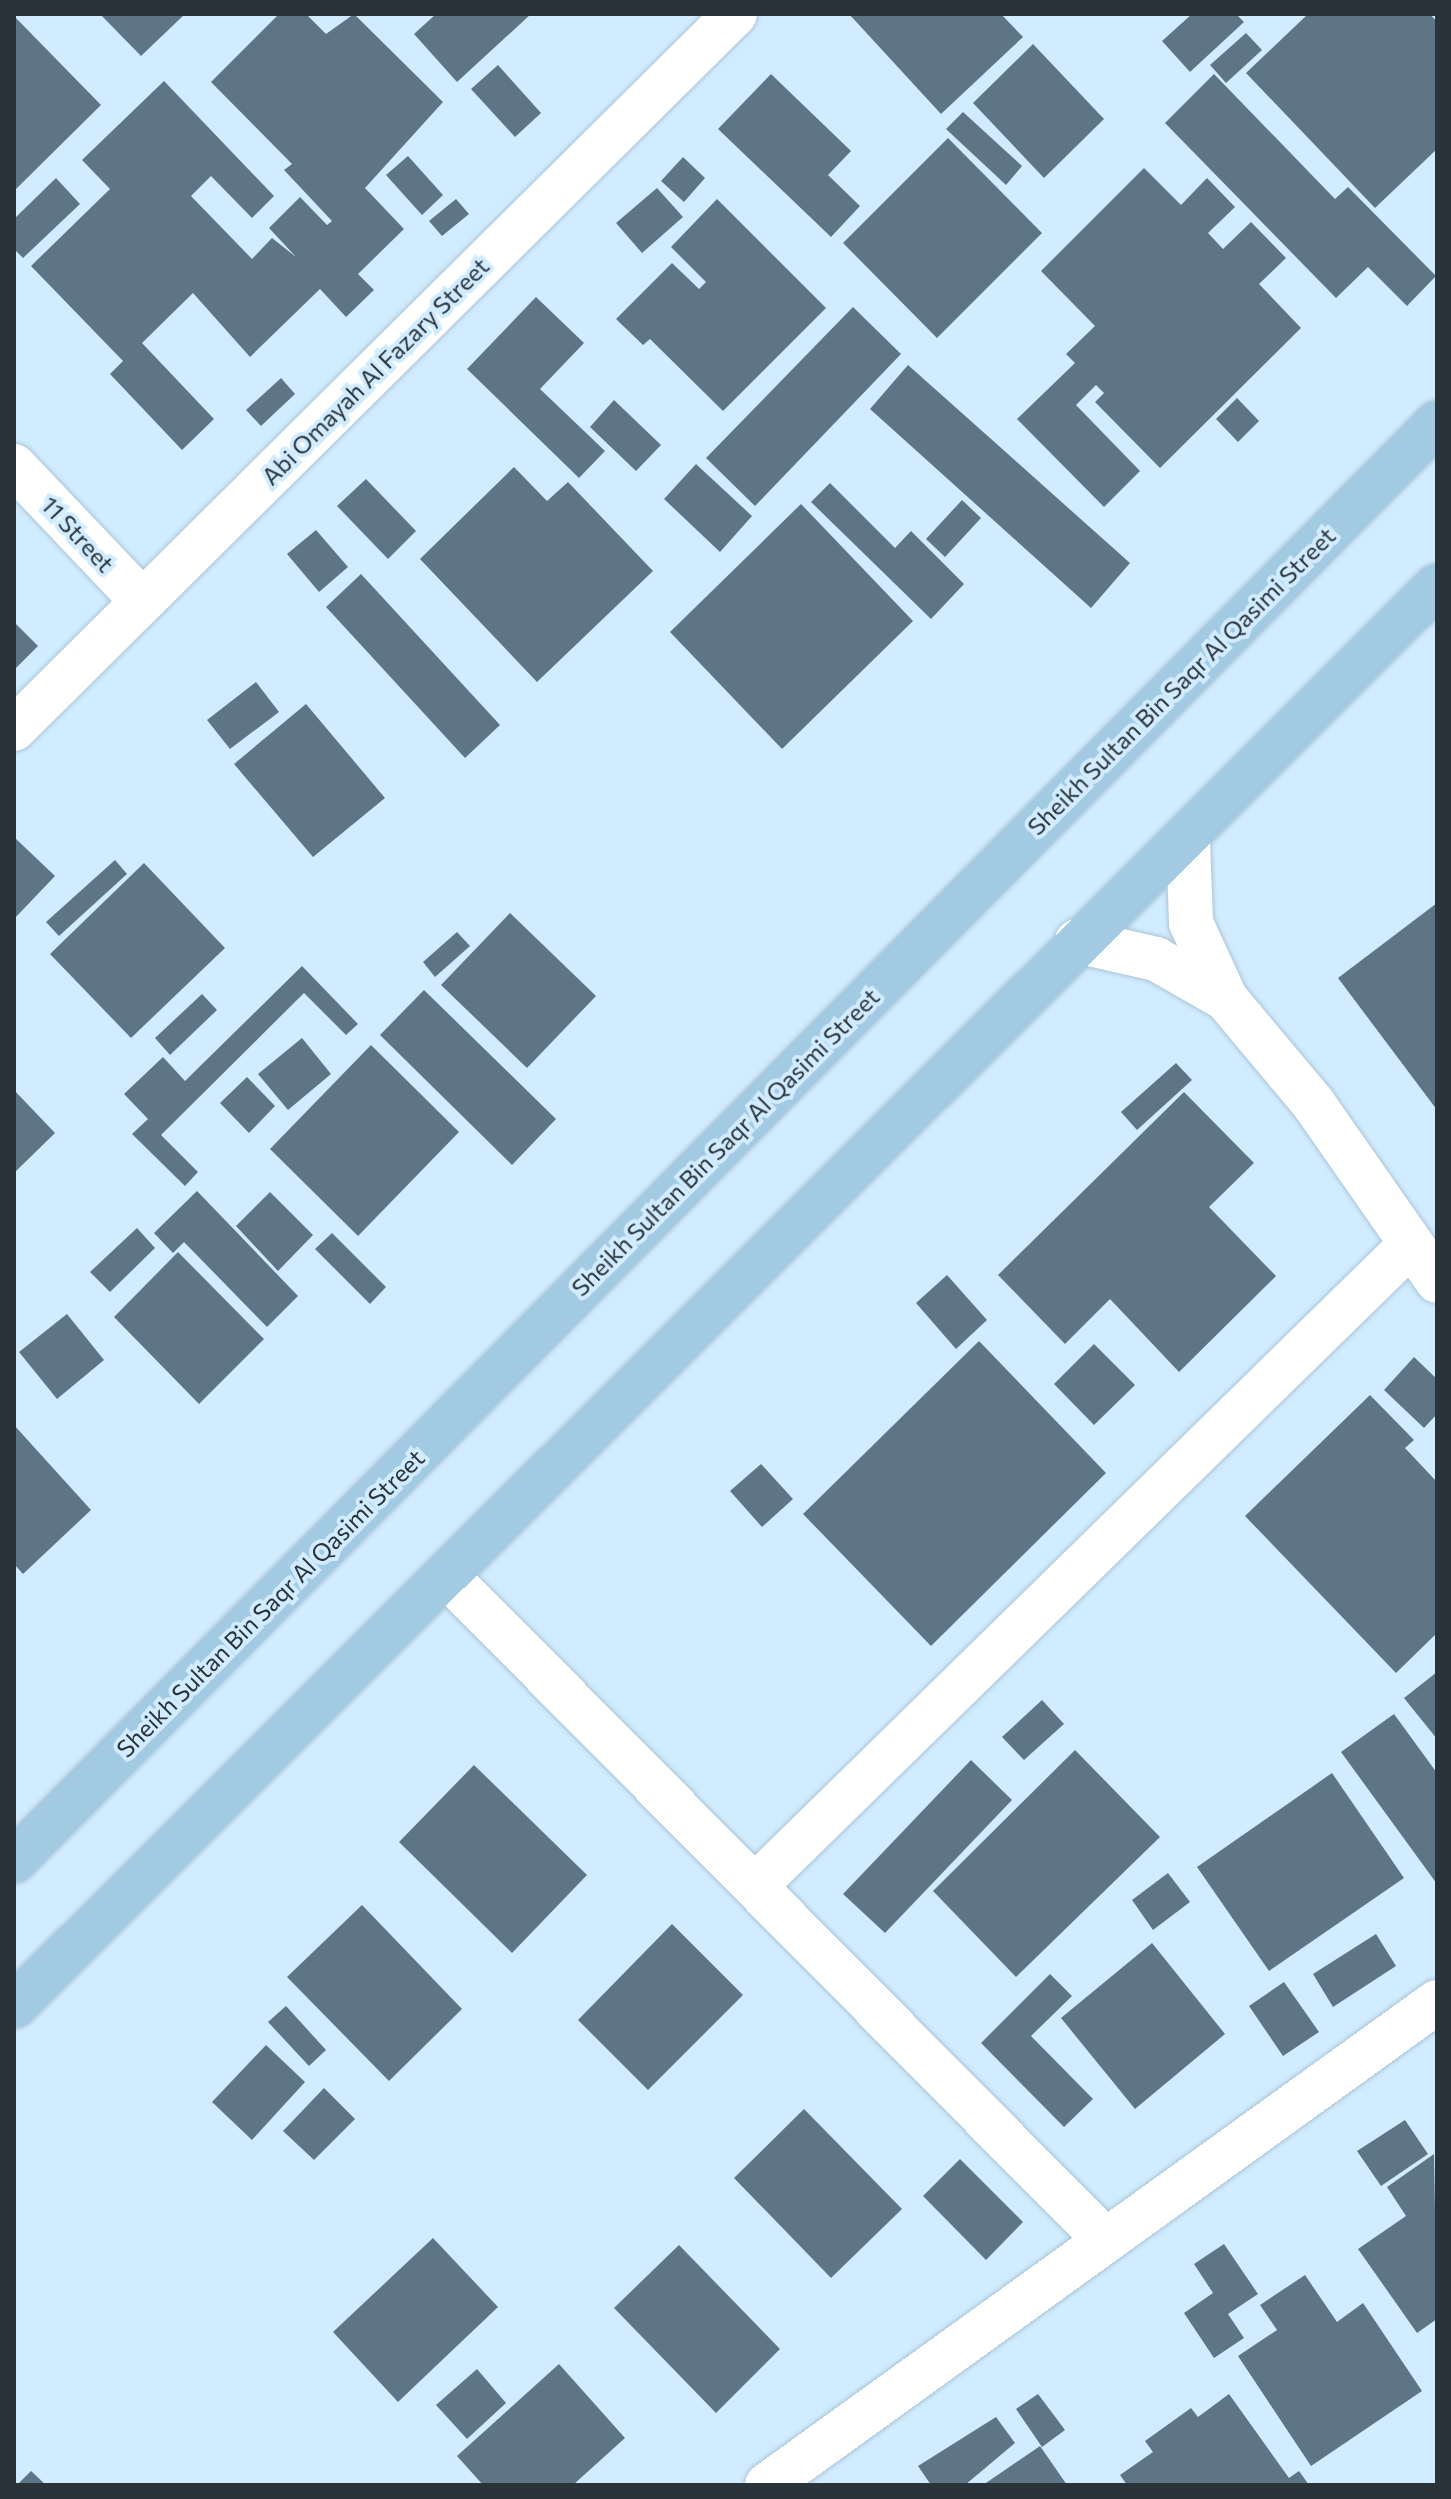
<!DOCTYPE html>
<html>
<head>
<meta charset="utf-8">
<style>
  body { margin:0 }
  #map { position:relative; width:1451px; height:2499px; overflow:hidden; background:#d2ecff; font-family:Commissioner,sans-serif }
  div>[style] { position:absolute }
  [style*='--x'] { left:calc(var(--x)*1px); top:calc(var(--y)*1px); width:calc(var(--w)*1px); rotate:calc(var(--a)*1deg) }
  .building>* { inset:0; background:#5e7586 }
  .roads { filter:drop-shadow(0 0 2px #abc5d7) drop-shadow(0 0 2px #abc5d7) }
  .minor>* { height:44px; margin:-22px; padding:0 22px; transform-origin:22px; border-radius:22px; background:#fff }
  .major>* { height:44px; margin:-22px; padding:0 22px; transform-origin:22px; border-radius:22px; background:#a3cae3 }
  span { translate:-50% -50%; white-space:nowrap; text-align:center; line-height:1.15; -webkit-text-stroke:8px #d2ecff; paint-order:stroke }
  .street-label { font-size:24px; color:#29333a }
  .frame { position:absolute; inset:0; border:16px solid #29333a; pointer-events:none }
</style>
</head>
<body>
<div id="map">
  <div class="building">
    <div style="clip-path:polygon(100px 14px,185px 14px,141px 56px)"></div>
    <div style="clip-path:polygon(279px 14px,306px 14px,326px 34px,354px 14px,443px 102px,365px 188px,404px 229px,358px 274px,374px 290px,346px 317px,320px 289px,250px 357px,193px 293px,142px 343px,214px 419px,182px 450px,110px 374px,123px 361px,31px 266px,110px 189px,82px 160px,164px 81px,274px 196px,252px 218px,211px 176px,191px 196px,252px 259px,272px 238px,296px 257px,269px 228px,300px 197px,327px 225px,332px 221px,284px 170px,292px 164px,211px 82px)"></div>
    <div style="clip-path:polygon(436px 14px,531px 14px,457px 82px,414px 34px)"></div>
    <div style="clip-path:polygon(849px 14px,1001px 14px,1023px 37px,941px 114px)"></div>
    <div style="clip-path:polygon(1192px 14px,1236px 14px,1244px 22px,1190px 72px,1162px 41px)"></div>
    <div style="clip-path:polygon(1308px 14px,1430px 14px,1437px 22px,1437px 149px,1375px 208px,1246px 73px)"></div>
    <div style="clip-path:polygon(14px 16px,101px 105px,14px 191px)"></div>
    <div style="clip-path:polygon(1246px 33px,1262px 50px,1226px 83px,1210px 65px)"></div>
    <div style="clip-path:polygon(1033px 44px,1104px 119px,1044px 178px,973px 103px)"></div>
    <div style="clip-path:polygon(498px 65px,541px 113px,515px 137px,471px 89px)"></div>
    <div style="clip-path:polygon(771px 74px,851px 151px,828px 175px,860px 206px,831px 237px,718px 129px)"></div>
    <div style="clip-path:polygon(1214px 74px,1335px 199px,1348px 187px,1436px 276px,1407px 306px,1368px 267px,1336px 298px,1165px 123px)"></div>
    <div style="clip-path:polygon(963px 112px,1022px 166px,1006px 185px,946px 129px)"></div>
    <div style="clip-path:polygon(948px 138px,1042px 233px,937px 338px,843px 243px)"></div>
    <div style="clip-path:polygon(408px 156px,443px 195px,422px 215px,386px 175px)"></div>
    <div style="clip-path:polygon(683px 157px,705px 178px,684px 202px,661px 181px)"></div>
    <div style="clip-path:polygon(1144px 168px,1181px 205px,1207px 178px,1235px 207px,1208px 233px,1223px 249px,1251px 222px,1286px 258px,1259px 284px,1301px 328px,1160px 468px,1095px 402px,1104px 393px,1096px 385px,1076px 405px,1140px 471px,1104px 507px,1017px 419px,1075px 363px,1066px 354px,1095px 326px,1041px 271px)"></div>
    <div style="clip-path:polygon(56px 178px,80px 204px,23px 258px,14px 249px,14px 219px)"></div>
    <div style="clip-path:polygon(657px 188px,683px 217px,642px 253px,616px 223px)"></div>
    <div style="clip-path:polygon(456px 199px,469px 214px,442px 236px,429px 221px)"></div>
    <div style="clip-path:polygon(717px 199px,826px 308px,723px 411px,650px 339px,643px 345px,616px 319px,672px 263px,699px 289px,706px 282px,671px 247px)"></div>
    <div style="clip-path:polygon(536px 297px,584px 343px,540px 389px,605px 451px,579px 478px,467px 369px)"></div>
    <div style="clip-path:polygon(853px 307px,901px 354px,755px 506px,706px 458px)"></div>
    <div style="clip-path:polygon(908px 365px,1130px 563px,1091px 608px,870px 409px)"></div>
    <div style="clip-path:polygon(281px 378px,295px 394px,261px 426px,246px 410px)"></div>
    <div style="clip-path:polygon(1237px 398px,1259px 421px,1238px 442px,1216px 419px)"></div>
    <div style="clip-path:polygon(614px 400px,661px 445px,636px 471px,590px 427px)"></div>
    <div style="clip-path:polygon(696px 464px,752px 516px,720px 552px,664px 499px)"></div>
    <div style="clip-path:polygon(514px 467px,547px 501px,568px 482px,653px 571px,537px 682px,420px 559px)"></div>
    <div style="clip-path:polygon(366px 479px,416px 531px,388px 559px,337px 506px)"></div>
    <div style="clip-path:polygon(830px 483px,895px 548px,911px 531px,964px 584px,931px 619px,811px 502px)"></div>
    <div style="clip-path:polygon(962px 500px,981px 518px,945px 557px,926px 539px)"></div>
    <div style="clip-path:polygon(801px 504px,913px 621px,782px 749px,670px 632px)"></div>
    <div style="clip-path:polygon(316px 530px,348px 567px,319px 592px,287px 554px)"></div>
    <div style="clip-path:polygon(361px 574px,500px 725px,465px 758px,326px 607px)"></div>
    <div style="clip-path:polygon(14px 622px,38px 646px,14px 670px)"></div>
    <div style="clip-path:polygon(256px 682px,279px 712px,230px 749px,207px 720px)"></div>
    <div style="clip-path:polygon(306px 704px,385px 798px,313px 857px,234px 764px)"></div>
    <div style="clip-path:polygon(14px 837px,55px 876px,14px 919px)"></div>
    <div style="clip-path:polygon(115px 860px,127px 874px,59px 936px,46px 922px)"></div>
    <div style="clip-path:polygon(144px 863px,225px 948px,131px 1038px,50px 954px)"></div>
    <div style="clip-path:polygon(1437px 903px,1437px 1110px,1338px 978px)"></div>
    <div style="clip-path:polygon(510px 913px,596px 996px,527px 1068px,441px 985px)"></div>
    <div style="clip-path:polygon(457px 932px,470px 946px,435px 977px,423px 962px)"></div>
    <div style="clip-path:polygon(302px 966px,358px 1024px,346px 1035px,304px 993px,161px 1135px,198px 1172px,185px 1186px,132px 1134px,148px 1119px,124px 1094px,163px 1057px,185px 1081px)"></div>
    <div style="clip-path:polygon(424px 990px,556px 1119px,512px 1165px,380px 1035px)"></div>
    <div style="clip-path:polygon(202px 994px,217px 1010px,170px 1055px,155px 1038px)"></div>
    <div style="clip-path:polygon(302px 1038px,331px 1074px,288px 1110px,258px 1074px)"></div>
    <div style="clip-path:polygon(371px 1045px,459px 1132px,358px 1236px,270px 1149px)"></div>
    <div style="clip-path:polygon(1176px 1063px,1192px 1080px,1137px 1130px,1121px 1112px)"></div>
    <div style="clip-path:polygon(247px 1077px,275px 1106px,249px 1133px,220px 1103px)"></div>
    <div style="clip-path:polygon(14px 1090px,55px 1133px,14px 1173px)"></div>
    <div style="clip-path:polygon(1184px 1092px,1254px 1163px,1209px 1207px,1276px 1276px,1179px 1372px,1110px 1299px,1065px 1344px,998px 1275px)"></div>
    <div style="clip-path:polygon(197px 1191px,298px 1296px,267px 1327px,184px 1242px,173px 1253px,154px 1233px)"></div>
    <div style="clip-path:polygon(270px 1192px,313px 1235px,278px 1271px,236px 1226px)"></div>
    <div style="clip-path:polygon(137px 1228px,155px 1248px,110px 1292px,90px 1272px)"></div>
    <div style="clip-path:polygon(332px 1233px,386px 1287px,370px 1304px,315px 1249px)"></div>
    <div style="clip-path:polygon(178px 1252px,264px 1339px,199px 1404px,114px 1317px)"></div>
    <div style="clip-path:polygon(947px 1275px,987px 1320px,956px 1349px,916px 1303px)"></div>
    <div style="clip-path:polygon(67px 1314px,104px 1360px,57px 1399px,19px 1352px)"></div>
    <div style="clip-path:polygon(979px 1341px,1106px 1473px,931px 1646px,803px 1514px)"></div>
    <div style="clip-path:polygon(1094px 1344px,1135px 1385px,1094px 1425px,1054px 1384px)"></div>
    <div style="clip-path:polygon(1414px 1357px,1437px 1379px,1437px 1414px,1424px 1428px,1384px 1390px)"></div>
    <div style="clip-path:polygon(1370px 1395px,1414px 1440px,1405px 1448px,1437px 1482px,1437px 1633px,1396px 1673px,1245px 1516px)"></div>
    <div style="clip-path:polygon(14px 1425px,91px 1510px,23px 1574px,14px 1564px)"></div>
    <div style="clip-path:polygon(761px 1464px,793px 1499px,762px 1527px,730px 1491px)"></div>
    <div style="clip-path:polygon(1437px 1672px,1437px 1739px,1404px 1698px)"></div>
    <div style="clip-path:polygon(1042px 1700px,1064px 1724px,1024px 1760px,1002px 1737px)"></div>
    <div style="clip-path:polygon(1394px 1714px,1437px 1773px,1437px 1884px,1341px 1752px)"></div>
    <div style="clip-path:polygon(1075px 1750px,1160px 1837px,1016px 1977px,933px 1891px)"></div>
    <div style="clip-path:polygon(971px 1760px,1012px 1800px,885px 1933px,843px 1894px)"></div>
    <div style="clip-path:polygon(474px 1765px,587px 1875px,512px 1953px,399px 1842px)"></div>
    <div style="clip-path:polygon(1332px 1773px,1404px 1878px,1269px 1971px,1197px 1867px)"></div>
    <div style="clip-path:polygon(1168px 1873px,1190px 1902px,1153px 1930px,1132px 1900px)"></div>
    <div style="clip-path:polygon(362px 1905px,462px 2009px,389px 2081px,287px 1977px)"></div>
    <div style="clip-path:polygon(672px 1924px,743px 1995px,648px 2090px,578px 2020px)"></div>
    <div style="clip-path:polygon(1376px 1934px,1396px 1966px,1333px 2007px,1313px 1974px)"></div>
    <div style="clip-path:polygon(1152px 1943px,1225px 2034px,1135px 2109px,1061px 2018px)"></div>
    <div style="clip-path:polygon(1050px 1974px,1072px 1996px,1031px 2036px,1093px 2099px,1064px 2127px,981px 2043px)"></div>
    <div style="clip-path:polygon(1284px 1982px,1319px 2032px,1283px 2056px,1249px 2006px)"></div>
    <div style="clip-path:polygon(286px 2006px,326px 2050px,309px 2066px,268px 2022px)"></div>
    <div style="clip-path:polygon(266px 2045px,305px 2082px,252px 2140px,212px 2102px)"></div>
    <div style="clip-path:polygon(324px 2088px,355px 2119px,314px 2160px,283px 2131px)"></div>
    <div style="clip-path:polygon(804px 2109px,902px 2209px,831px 2278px,734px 2178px)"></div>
    <div style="clip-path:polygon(1405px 2120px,1428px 2154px,1381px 2186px,1357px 2151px)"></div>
    <div style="clip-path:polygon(1434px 2154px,1437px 2319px,1417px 2333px,1358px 2249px,1406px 2216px,1387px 2187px)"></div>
    <div style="clip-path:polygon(960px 2159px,1023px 2222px,986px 2260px,923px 2196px)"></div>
    <div style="clip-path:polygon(433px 2238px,498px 2307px,398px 2402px,333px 2332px)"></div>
    <div style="clip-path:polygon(1224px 2244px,1258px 2294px,1228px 2314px,1244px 2338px,1214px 2358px,1184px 2313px,1213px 2293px,1194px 2264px)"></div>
    <div style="clip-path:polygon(679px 2245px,780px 2349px,716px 2413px,614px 2308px)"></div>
    <div style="clip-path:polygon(1305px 2275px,1337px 2322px,1363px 2303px,1422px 2391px,1311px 2466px,1238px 2356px,1277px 2330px,1260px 2305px)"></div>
    <div style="clip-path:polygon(559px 2364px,625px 2438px,573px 2485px,483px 2485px,457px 2456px)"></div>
    <div style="clip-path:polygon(477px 2369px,506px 2403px,467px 2439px,436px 2405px)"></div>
    <div style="clip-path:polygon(1038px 2394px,1065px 2430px,1042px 2447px,1016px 2409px)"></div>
    <div style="clip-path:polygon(1229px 2394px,1289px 2478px,1299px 2471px,1309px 2485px,1127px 2485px,1120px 2475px,1153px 2452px,1145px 2441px,1191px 2408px,1198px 2417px)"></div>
    <div style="clip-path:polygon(996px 2417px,1015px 2443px,965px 2485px,931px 2485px,918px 2466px)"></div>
    <div style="clip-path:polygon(1040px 2446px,1067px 2485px,983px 2485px)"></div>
    <div style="clip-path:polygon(31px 2471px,46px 2485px,17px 2485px)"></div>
  </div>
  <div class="roads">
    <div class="minor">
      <div style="--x:14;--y:466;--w:186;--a:46.5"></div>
      <div style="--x:14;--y:729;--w:1015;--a:-44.76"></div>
      <div style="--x:1188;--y:840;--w:83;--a:87.9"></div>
      <div style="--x:1191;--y:923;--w:81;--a:65.3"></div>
      <div style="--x:1077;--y:941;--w:81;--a:12.8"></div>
      <div style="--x:1156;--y:959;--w:81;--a:29.7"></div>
      <div style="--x:1226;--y:999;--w:136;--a:50.1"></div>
      <div style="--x:1313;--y:1103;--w:217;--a:55.1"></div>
      <div style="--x:447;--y:1576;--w:933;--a:45.26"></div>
      <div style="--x:755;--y:1886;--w:918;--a:-44.38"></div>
      <div style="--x:767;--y:2485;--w:826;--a:-35.79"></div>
    </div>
    <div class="major">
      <div style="--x:14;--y:1861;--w:2023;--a:-45.3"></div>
      <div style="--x:14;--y:2006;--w:2010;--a:-44.94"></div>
    </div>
  </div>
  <div class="street-label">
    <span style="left:375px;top:371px;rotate:-45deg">Abi Omayah Al Fazary Street</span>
    <span style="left:78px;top:534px;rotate:47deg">11 Street</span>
    <span style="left:1181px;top:681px;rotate:-45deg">Sheikh Sultan Bin Saqr Al Qasimi Street</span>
    <span style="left:725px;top:1142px;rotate:-45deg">Sheikh Sultan Bin Saqr Al Qasimi Street</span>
    <span style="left:270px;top:1603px;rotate:-45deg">Sheikh Sultan Bin Saqr Al Qasimi Street</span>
  </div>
  <div class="frame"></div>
</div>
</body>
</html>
